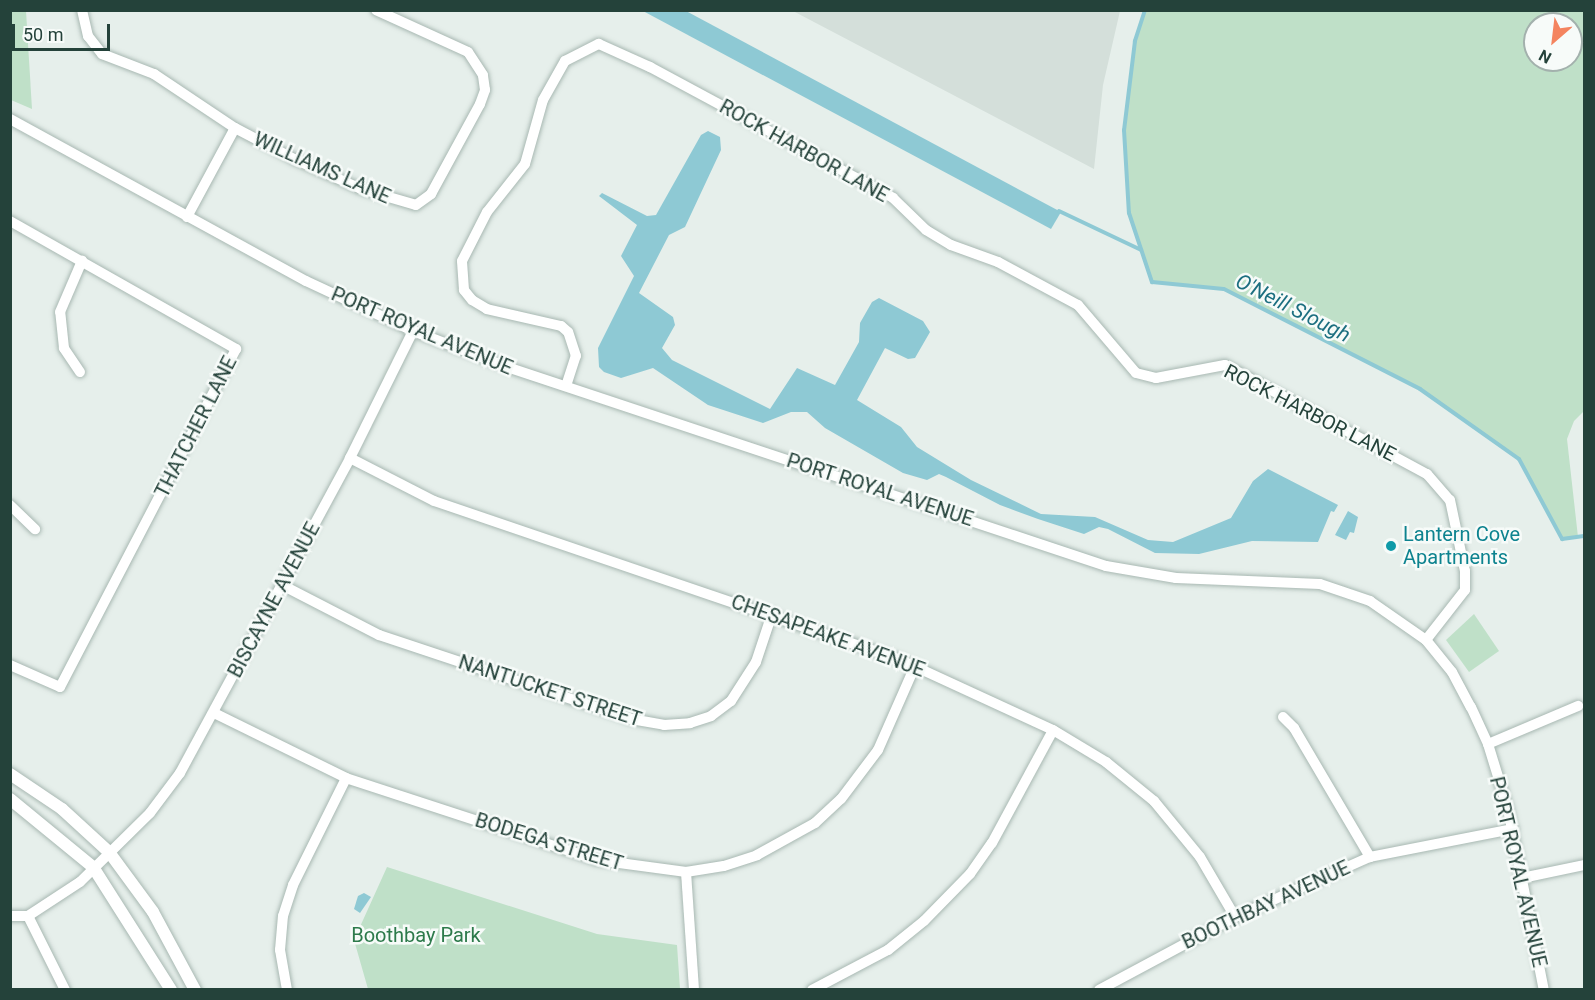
<!DOCTYPE html>
<html>
<head>
<meta charset="utf-8">
<style>
  body { margin:0 }
  #map { position:relative; width:1595px; height:1000px; overflow:hidden; background:#e6efeb; font-family:Roboto,sans-serif }
  div>[style] { position:absolute }
  [style*='--x'] { left:calc(var(--x)*1px); top:calc(var(--y)*1px); width:calc(var(--w)*1px); rotate:calc(var(--a)*1deg) }
  .built>* { inset:0; background:#d4dfda }
  .green>* { inset:0; background:#bfe0c8 }
  .water>* { inset:0; background:#8ec9d4 }
  .stream>* { height:4px; margin:-2px; padding:0 2px; transform-origin:2px; border-radius:2px; background:#8ec9d4 }
  .roads { filter:drop-shadow(0 0 2px #a8b8b2) drop-shadow(0 0 2px #a8b8b2) }
  .minor>* { height:10px; margin:-5px; padding:0 5px; transform-origin:5px; border-radius:5px; background:#fff }
  .tertiary>* { height:12px; margin:-6px; padding:0 6px; transform-origin:6px; border-radius:6px; background:#fff }
  .dots>* { width:16px; height:16px; translate:-50% -50%; box-sizing:border-box; border:3px solid #f7fbf9; border-radius:50% }
  span { translate:-50% -50%; white-space:nowrap; text-align:center; line-height:1.15; -webkit-text-stroke:5px #f7fbf9; paint-order:stroke }
  .street-label { font-size:20px; color:#24423a }
  .culture-label { font-size:20px; color:#0d838f }
  .left { translate:0 -50%; text-align:left }
  .park-label { font-size:20px; color:#2d7a4b }
  .water-label { font-size:21px; color:#1c6f80; font-style:italic }
  .frame { position:absolute; inset:0; border:12px solid #24423a; pointer-events:none }
  .north { position:absolute; left:1523px; top:12px; width:60px; height:60px; box-sizing:border-box; background:#f7fbf9; border:2px solid #a3b1ad; border-radius:50%; rotate:208deg; font-size:16px; font-weight:700; line-height:24px; text-align:center; color:#24423a }
  .north::after { content:''; display:block; margin:auto; width:21px; height:27px; background:#f4845f; clip-path:polygon(50% 0,100% 100%,50% 72%,0 100%) }
  .scale { position:absolute; left:12px; top:24px; width:98px; height:27px; box-sizing:border-box; border:3px solid #24423a; border-top:0; padding-left:8px; font-size:18px; line-height:21px; white-space:nowrap; color:#24423a; -webkit-text-stroke:4px #f7fbf9; paint-order:stroke }
</style>
</head>
<body>
<div id="map">
  <div class="built">
    <div style="clip-path:polygon(793px 11px,1120px 11px,1103px 85px,1094px 169px)"></div>
  </div>
  <div class="green">
    <div style="clip-path:polygon(11px 10px,26px 11px,32px 109px,11px 100px)"></div>
    <div style="clip-path:polygon(evenodd,1145px 10px,1584px 11px,1584px 411px,1574px 421px,1567px 439px,1578px 537px,1562px 539px,1519px 459px,1420px 389px,1224px 290px,1152px 282px,1129px 213px,1124px 130px,1135px 41px,1145px 10px,1535px 24px,1571px 24px,1571px 60px,1535px 60px,1535px 24px)"></div>
    <div style="clip-path:polygon(1474px 614px,1499px 651px,1469px 672px,1446px 640px)"></div>
    <div style="clip-path:polygon(387px 867px,597px 934px,677px 945px,680px 989px,368px 989px,354px 940px)"></div>
  </div>
  <div class="water">
    <div style="clip-path:polygon(643px 11px,686px 11px,1061px 212px,1051px 229px)"></div>
    <div style="clip-path:polygon(708px 131px,720px 137px,721px 150px,685px 227px,669px 235px,639px 293px,673px 317px,675px 325px,662px 348px,672px 360px,770px 409px,797px 368px,835px 385px,859px 342px,860px 323px,872px 302px,879px 298px,923px 321px,930px 332px,915px 358px,908px 359px,885px 348px,857px 400px,901px 427px,917px 447px,971px 480px,1041px 514px,1095px 517px,1148px 540px,1173px 542px,1231px 518px,1253px 481px,1268px 469px,1338px 505px,1334px 512px,1331px 511px,1318px 542px,1252px 541px,1199px 554px,1155px 553px,1108px 529px,1099px 527px,1084px 534px,1038px 519px,1000px 505px,946px 477px,939px 474px,927px 480px,903px 473px,825px 428px,807px 412px,791px 412px,763px 423px,708px 405px,653px 368px,621px 378px,604px 372px,599px 367px,598px 348px,634px 276px,621px 256px,637px 225px,599px 196px,602px 193px,647px 216px,656px 215px,701px 135px)"></div>
    <div style="clip-path:polygon(1348px 511px,1358px 517px,1354px 533px,1350px 532px,1346px 540px,1335px 535px)"></div>
    <div style="clip-path:polygon(364px 893px,371px 897px,360px 913px,354px 909px,358px 896px)"></div>
  </div>
  <div class="stream">
    <div style="--x:1145;--y:10;--w:33;--a:108"></div>
    <div style="--x:1135;--y:41;--w:90;--a:97"></div>
    <div style="--x:1124;--y:130;--w:83;--a:86.6"></div>
    <div style="--x:1129;--y:213;--w:73;--a:71.6"></div>
    <div style="--x:1152;--y:282;--w:72;--a:5.6"></div>
    <div style="--x:1224;--y:289;--w:220;--a:27"></div>
    <div style="--x:1420;--y:389;--w:121;--a:35.3"></div>
    <div style="--x:1519;--y:459;--w:91;--a:61.7"></div>
    <div style="--x:1562;--y:539;--w:22;--a:-8"></div>
    <div style="--x:1059;--y:211;--w:91;--a:25.4"></div>
  </div>
  <div class="roads">
    <div class="minor">
      <div style="--x:82;--y:10;--w:27;--a:77"></div>
      <div style="--x:88;--y:36;--w:23;--a:52"></div>
      <div style="--x:102;--y:54;--w:56;--a:21"></div>
      <div style="--x:154;--y:74;--w:97;--a:33.7"></div>
      <div style="--x:235;--y:128;--w:67;--a:27.7"></div>
      <div style="--x:294;--y:159;--w:73;--a:24.1"></div>
      <div style="--x:361;--y:189;--w:57;--a:16.2"></div>
      <div style="--x:416;--y:205;--w:19;--a:-36"></div>
      <div style="--x:431;--y:194;--w:102;--a:-61.4"></div>
      <div style="--x:480;--y:104;--w:15;--a:-70"></div>
      <div style="--x:485;--y:90;--w:15;--a:-98"></div>
      <div style="--x:483;--y:75;--w:27;--a:-123"></div>
      <div style="--x:468;--y:52;--w:101;--a:-155.5"></div>
      <div style="--x:10;--y:119;--w:337;--a:28.7"></div>
      <div style="--x:306;--y:281;--w:118;--a:25"></div>
      <div style="--x:413;--y:331;--w:104;--a:20.9"></div>
      <div style="--x:510;--y:368;--w:628;--a:18.38"></div>
      <div style="--x:1106;--y:566;--w:71;--a:9.7"></div>
      <div style="--x:1176;--y:578;--w:144;--a:2.4"></div>
      <div style="--x:1320;--y:584;--w:53;--a:18.8"></div>
      <div style="--x:1370;--y:601;--w:68;--a:34.9"></div>
      <div style="--x:1426;--y:640;--w:41;--a:50.9"></div>
      <div style="--x:1452;--y:672;--w:40;--a:62"></div>
      <div style="--x:1471;--y:707;--w:41;--a:65.3"></div>
      <div style="--x:1488;--y:744;--w:68;--a:72.9"></div>
      <div style="--x:1508;--y:809;--w:185;--a:78.8"></div>
      <div style="--x:187;--y:217;--w:101;--a:-61.7"></div>
      <div style="--x:10;--y:221;--w:260;--a:29.5"></div>
      <div style="--x:236;--y:349;--w:381;--a:117.5"></div>
      <div style="--x:60;--y:687;--w:55;--a:-156.3"></div>
      <div style="--x:80;--y:372;--w:29;--a:-124"></div>
      <div style="--x:64;--y:348;--w:36;--a:-96"></div>
      <div style="--x:60;--y:312;--w:56;--a:-66.7"></div>
      <div style="--x:566;--y:386;--w:32;--a:-72"></div>
      <div style="--x:576;--y:356;--w:25;--a:-108"></div>
      <div style="--x:568;--y:332;--w:9;--a:-139"></div>
      <div style="--x:561;--y:326;--w:76;--a:-167.1"></div>
      <div style="--x:487;--y:309;--w:17;--a:-149"></div>
      <div style="--x:472;--y:300;--w:13;--a:-129"></div>
      <div style="--x:464;--y:290;--w:29;--a:-94"></div>
      <div style="--x:462;--y:261;--w:55;--a:-63"></div>
      <div style="--x:487;--y:212;--w:61;--a:-51.6"></div>
      <div style="--x:525;--y:164;--w:66;--a:-74.3"></div>
      <div style="--x:543;--y:100;--w:45;--a:-60.6"></div>
      <div style="--x:565;--y:61;--w:38;--a:-27"></div>
      <div style="--x:599;--y:44;--w:56;--a:24.3"></div>
      <div style="--x:650;--y:67;--w:276;--a:28.3"></div>
      <div style="--x:893;--y:198;--w:46;--a:44.1"></div>
      <div style="--x:926;--y:230;--w:29;--a:31"></div>
      <div style="--x:951;--y:245;--w:50;--a:19.9"></div>
      <div style="--x:998;--y:262;--w:91;--a:28.3"></div>
      <div style="--x:1078;--y:305;--w:89;--a:49.5"></div>
      <div style="--x:1136;--y:373;--w:21;--a:14"></div>
      <div style="--x:1156;--y:378;--w:70;--a:-10.7"></div>
      <div style="--x:1225;--y:365;--w:230;--a:28.4"></div>
      <div style="--x:1427;--y:474;--w:35;--a:49"></div>
      <div style="--x:1450;--y:500;--w:73;--a:78.1"></div>
      <div style="--x:1465;--y:571;--w:19;--a:90"></div>
      <div style="--x:1465;--y:590;--w:63;--a:128"></div>
      <div style="--x:350;--y:458;--w:94;--a:27.1"></div>
      <div style="--x:434;--y:501;--w:496;--a:18.8"></div>
      <div style="--x:903;--y:661;--w:165;--a:24.7"></div>
      <div style="--x:1053;--y:730;--w:62;--a:31.1"></div>
      <div style="--x:1106;--y:762;--w:62;--a:39.1"></div>
      <div style="--x:1154;--y:801;--w:72;--a:50.6"></div>
      <div style="--x:1200;--y:857;--w:69;--a:59.7"></div>
      <div style="--x:10;--y:505;--w:35;--a:44"></div>
      <div style="--x:282;--y:585;--w:109;--a:27.3"></div>
      <div style="--x:379;--y:635;--w:266;--a:18.4"></div>
      <div style="--x:631;--y:719;--w:34;--a:10"></div>
      <div style="--x:664;--y:725;--w:26;--a:-4"></div>
      <div style="--x:690;--y:723;--w:22;--a:-18"></div>
      <div style="--x:711;--y:716;--w:25;--a:-37"></div>
      <div style="--x:731;--y:701;--w:46;--a:-57.3"></div>
      <div style="--x:756;--y:662;--w:51;--a:-71.6"></div>
      <div style="--x:214;--y:713;--w:147;--a:26.2"></div>
      <div style="--x:346;--y:778;--w:264;--a:18.1"></div>
      <div style="--x:597;--y:860;--w:90;--a:7.7"></div>
      <div style="--x:686;--y:872;--w:38;--a:-9"></div>
      <div style="--x:724;--y:866;--w:35;--a:-18"></div>
      <div style="--x:757;--y:855;--w:66;--a:-28.9"></div>
      <div style="--x:815;--y:823;--w:35;--a:-43"></div>
      <div style="--x:841;--y:799;--w:61;--a:-52.9"></div>
      <div style="--x:878;--y:750;--w:92;--a:-66.2"></div>
      <div style="--x:1283;--y:717;--w:16;--a:45"></div>
      <div style="--x:1294;--y:728;--w:150;--a:59.5"></div>
      <div style="--x:1488;--y:744;--w:98;--a:-22.9"></div>
      <div style="--x:686;--y:872;--w:118;--a:86.1"></div>
      <div style="--x:1522;--y:878;--w:63;--a:-11.8"></div>
      <div style="--x:10;--y:916;--w:18;--a:0"></div>
      <div style="--x:28;--y:916;--w:62;--a:-33.2"></div>
      <div style="--x:80;--y:882;--w:98;--a:-44.6"></div>
      <div style="--x:150;--y:813;--w:50;--a:-53.1"></div>
      <div style="--x:180;--y:773;--w:358;--a:-61.6"></div>
      <div style="--x:350;--y:458;--w:142;--a:-63.6"></div>
      <div style="--x:28;--y:916;--w:83;--a:63.4"></div>
      <div style="--x:287;--y:990;--w:41;--a:-99.9"></div>
      <div style="--x:280;--y:950;--w:34;--a:-85"></div>
      <div style="--x:283;--y:916;--w:33;--a:-72"></div>
      <div style="--x:293;--y:885;--w:119;--a:-63.6"></div>
      <div style="--x:812;--y:990;--w:86;--a:-27.8"></div>
      <div style="--x:888;--y:950;--w:46;--a:-38.9"></div>
      <div style="--x:924;--y:921;--w:66;--a:-45.6"></div>
      <div style="--x:970;--y:874;--w:38;--a:-55"></div>
      <div style="--x:992;--y:843;--w:128;--a:-61.6"></div>
      <div style="--x:1099;--y:990;--w:154;--a:-28.2"></div>
      <div style="--x:1235;--y:917;--w:148;--a:-24"></div>
      <div style="--x:1370;--y:857;--w:146;--a:-11.1"></div>
    </div>
    <div class="tertiary">
      <div style="--x:10;--y:774;--w:63;--a:33.9"></div>
      <div style="--x:62;--y:809;--w:64;--a:42.5"></div>
      <div style="--x:109;--y:852;--w:74;--a:53.7"></div>
      <div style="--x:153;--y:912;--w:89;--a:61.7"></div>
      <div style="--x:10;--y:799;--w:107;--a:39.3"></div>
      <div style="--x:93;--y:867;--w:146;--a:57.6"></div>
    </div>
  </div>
  <div class="dots">
    <div style="left:1391px;top:546px;background:#0f9aa8"></div>
  </div>
  <div class="street-label">
    <span style="left:804px;top:151px;rotate:29deg">ROCK HARBOR LANE</span>
    <span style="left:322px;top:168px;rotate:24deg">WILLIAMS LANE</span>
    <span style="left:422px;top:331px;rotate:23deg">PORT ROYAL AVENUE</span>
    <span style="left:1310px;top:413px;rotate:27deg">ROCK HARBOR LANE</span>
    <span style="left:196px;top:427px;rotate:-63deg">THATCHER LANE</span>
    <span style="left:880px;top:490px;rotate:18deg">PORT ROYAL AVENUE</span>
    <span style="left:274px;top:600px;rotate:-62deg">BISCAYNE AVENUE</span>
    <span style="left:828px;top:636px;rotate:20deg">CHESAPEAKE AVENUE</span>
    <span style="left:550px;top:691px;rotate:18deg">NANTUCKET STREET</span>
    <span style="left:549px;top:842px;rotate:17deg">BODEGA STREET</span>
    <span style="left:1518px;top:872px;rotate:77deg">PORT ROYAL AVENUE</span>
    <span style="left:1266px;top:905px;rotate:-25deg">BOOTHBAY AVENUE</span>
  </div>
  <div class="culture-label">
    <span class="left" style="left:1403px;top:546px">Lantern Cove<br>Apartments</span>
  </div>
  <div class="park-label">
    <span style="left:416px;top:935px">Boothbay Park</span>
  </div>
  <div class="water-label">
    <span style="left:1293px;top:308px;rotate:27deg">O'Neill Slough</span>
  </div>
  <div class="frame"></div>
  <div class="north">N</div>
  <div class="scale">50 m</div>
</div>
</body>
</html>
